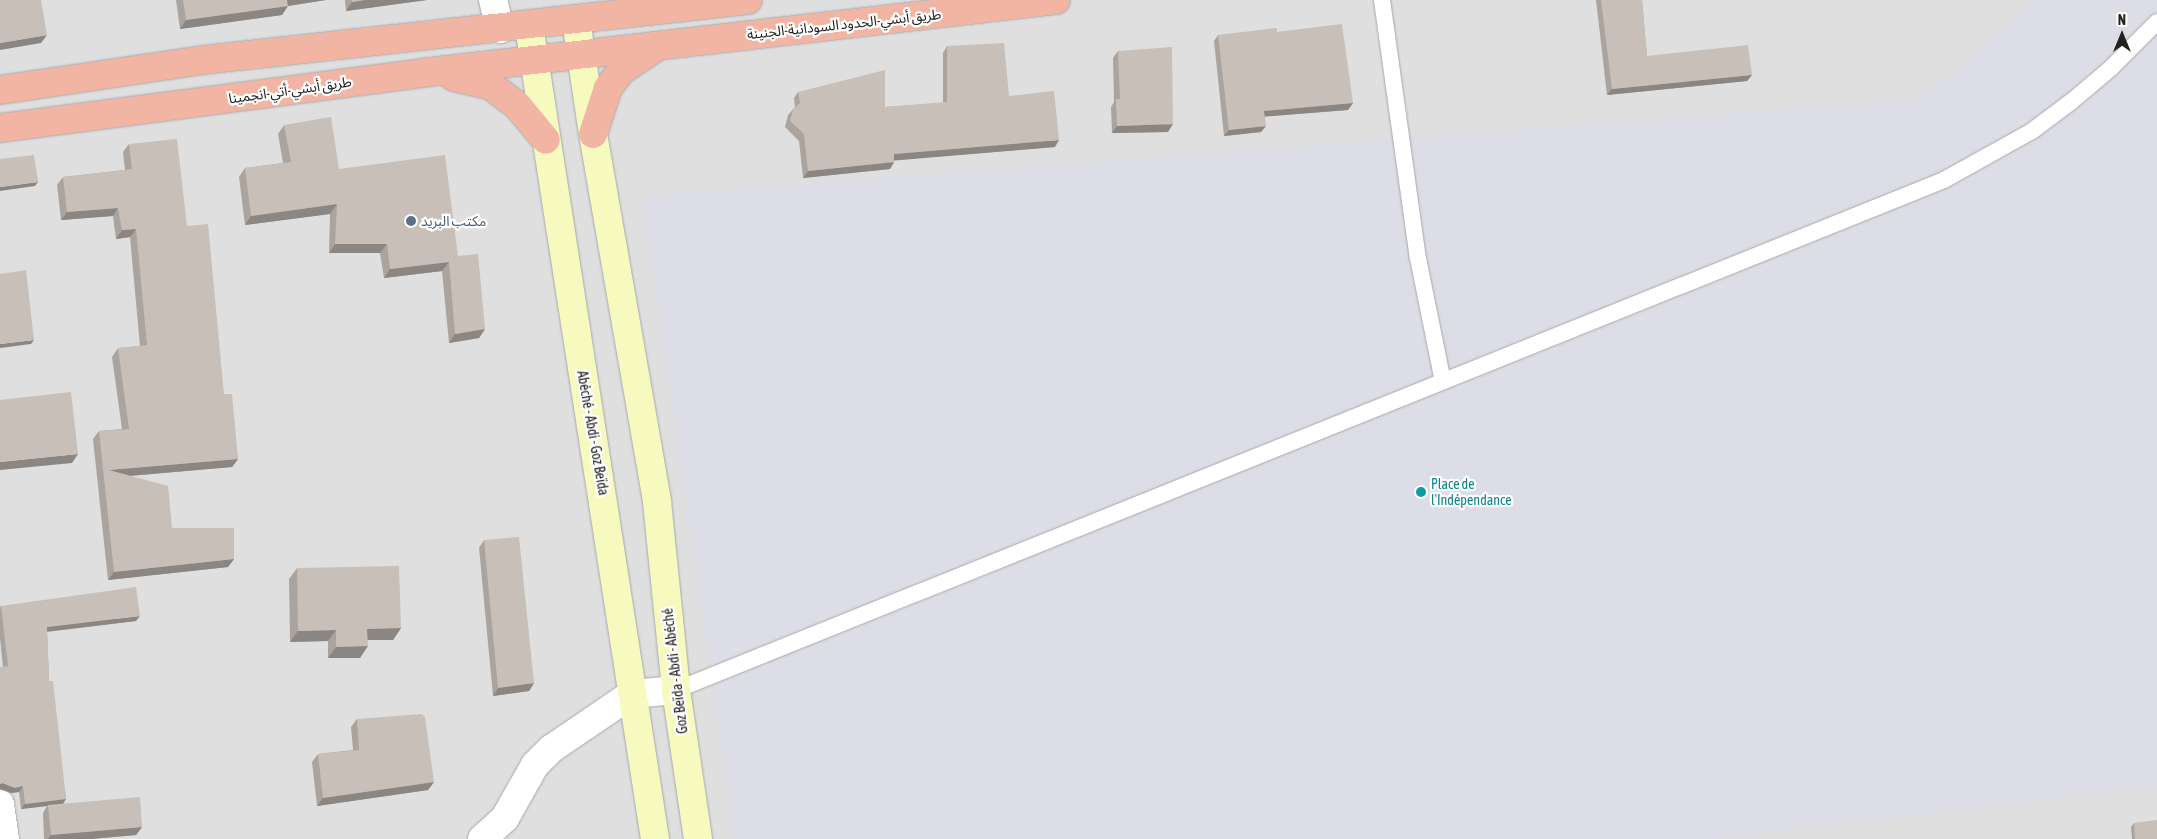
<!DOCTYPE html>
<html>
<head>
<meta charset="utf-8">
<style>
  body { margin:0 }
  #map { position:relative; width:2157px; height:839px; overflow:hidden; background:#f2efe9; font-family:"Asap Condensed","Noto Sans Arabic",sans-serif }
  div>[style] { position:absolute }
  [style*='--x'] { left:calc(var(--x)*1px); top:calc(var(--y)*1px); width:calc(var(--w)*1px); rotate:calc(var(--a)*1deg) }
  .residential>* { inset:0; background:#e0dfdf }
  .plaza>* { inset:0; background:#dddde8 }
  .roads { filter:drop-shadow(0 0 1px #a9a9a9) drop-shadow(0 0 1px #a9a9a9) }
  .service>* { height:16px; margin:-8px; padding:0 8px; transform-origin:8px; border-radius:8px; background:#fff }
  .minor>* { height:28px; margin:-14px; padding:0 14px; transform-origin:14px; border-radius:14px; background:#fff }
  .secondary>* { height:28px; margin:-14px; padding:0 14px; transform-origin:14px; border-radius:14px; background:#f7fabf }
  .trunk>* { height:28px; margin:-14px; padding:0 14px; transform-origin:14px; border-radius:14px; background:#f2b4a3 }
  .wall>* { inset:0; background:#aba49e }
  .shaded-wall>* { inset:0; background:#8b8681 }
  .building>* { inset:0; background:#c7bfb8 }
  .dots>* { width:14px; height:14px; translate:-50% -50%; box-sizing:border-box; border:2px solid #fff; border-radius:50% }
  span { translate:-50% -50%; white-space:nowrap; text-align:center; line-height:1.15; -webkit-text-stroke:4.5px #fff; paint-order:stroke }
  .street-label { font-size:14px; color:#222 }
  .service-label { font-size:14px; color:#4e5e75 }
  .left { translate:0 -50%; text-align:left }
  .culture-label { font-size:14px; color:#0d838f }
  .north { position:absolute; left:2097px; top:10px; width:50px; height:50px; -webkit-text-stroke:4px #fff; paint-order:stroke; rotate:0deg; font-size:14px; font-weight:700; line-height:20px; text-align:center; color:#222 }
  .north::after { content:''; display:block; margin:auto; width:18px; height:22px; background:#222; clip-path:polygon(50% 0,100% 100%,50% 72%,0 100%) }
</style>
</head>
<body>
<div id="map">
  <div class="residential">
    <div style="clip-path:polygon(0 0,2157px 0,2157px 839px,0 839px)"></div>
  </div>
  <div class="plaza">
    <div style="clip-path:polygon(2037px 0,2157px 0,2157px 787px,1715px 839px,734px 839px,642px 196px,1921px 99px)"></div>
  </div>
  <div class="roads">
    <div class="service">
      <div style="--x:1382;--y:0;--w:260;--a:82.1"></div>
      <div style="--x:1418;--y:258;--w:126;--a:78.6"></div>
      <div style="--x:676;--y:690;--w:1367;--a:-21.91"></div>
      <div style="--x:1944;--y:180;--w:101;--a:-29.1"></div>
      <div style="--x:2032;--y:131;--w:50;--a:-36.9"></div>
      <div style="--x:2072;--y:101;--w:51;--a:-40.2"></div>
      <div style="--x:2111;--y:68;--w:65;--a:-45"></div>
    </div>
    <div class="minor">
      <div style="--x:493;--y:0;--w:30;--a:76"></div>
      <div style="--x:0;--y:804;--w:35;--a:82"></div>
      <div style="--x:482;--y:839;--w:31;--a:-42"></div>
      <div style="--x:505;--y:818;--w:61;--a:-60.5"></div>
      <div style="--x:535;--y:765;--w:23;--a:-45"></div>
      <div style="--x:551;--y:749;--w:98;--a:-34.2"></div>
      <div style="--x:632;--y:694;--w:44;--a:-5.2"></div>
    </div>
    <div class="secondary">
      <div style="--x:576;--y:20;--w:115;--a:81.5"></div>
      <div style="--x:593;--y:134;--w:374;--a:80.1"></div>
      <div style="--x:657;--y:502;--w:189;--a:84.2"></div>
      <div style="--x:676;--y:690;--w:151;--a:81.6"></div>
      <div style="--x:529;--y:26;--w:823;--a:81.19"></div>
    </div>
    <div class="trunk">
      <div style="--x:454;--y:77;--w:37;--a:13"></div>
      <div style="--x:490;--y:85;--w:34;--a:37"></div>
      <div style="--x:517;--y:105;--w:45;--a:50.4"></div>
      <div style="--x:0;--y:90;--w:205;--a:-8.4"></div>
      <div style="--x:203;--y:60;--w:548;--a:-6.28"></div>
      <div style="--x:0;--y:128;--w:433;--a:-7.4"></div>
      <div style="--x:429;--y:72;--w:631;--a:-6.55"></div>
      <div style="--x:593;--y:134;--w:48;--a:-71.9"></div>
      <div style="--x:608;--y:88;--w:21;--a:-53"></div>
      <div style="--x:621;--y:71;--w:40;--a:-34"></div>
    </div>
  </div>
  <div class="wall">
    <div style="clip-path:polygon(176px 0,326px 0,288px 6px,282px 15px,180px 29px)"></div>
    <div style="clip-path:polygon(345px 0,427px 0,346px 11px)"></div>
    <div style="clip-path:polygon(1596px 0,1642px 0,1647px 56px,1752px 75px,1747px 81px,1607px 95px)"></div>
    <div style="clip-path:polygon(1277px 32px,1353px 103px,1348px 110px,1265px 116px,1261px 132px,1224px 136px,1214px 41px,1218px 35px)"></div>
    <div style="clip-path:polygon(947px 46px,1009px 96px,1055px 147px,894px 160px,894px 162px,890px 169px,803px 178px,799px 141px,785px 127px,788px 115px,795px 107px,794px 98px,798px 92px,885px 107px,943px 103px,943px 53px)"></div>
    <div style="clip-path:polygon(1118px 51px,1168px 132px,1112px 133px,1111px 107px,1114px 102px,1113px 58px)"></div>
    <div style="clip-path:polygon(284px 125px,339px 169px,458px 256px,485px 329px,479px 338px,449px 343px,442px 271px,384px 278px,380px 253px,329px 253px,330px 214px,245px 225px,239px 177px,245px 168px,283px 163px,278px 134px)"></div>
    <div style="clip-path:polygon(129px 144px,187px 226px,238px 459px,232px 467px,130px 476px,172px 528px,234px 559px,228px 567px,108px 580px,93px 439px,99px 431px,122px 429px,112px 357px,118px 348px,140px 346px,130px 237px,116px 239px,113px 216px,61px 220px,57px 185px,63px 177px,125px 170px,123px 152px)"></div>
    <div style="clip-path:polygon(484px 540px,534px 683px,529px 691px,493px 696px,479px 548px)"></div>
    <div style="clip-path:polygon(297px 568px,401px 628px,393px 640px,368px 640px,360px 658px,328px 658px,328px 641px,290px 642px,289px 579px)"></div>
    <div style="clip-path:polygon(1px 606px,136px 621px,47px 632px,49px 681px,66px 799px,63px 803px,142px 827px,136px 835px,91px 839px,44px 839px,43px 813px,47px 806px,21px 809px,19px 792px,11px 793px,3px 667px,0 639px,0 607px)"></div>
    <div style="clip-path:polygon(357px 719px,434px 782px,428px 790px,317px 806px,312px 762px,318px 754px,353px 750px,351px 727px)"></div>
    <div style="clip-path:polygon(2134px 823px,2157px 839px,2132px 839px,2131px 827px)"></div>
  </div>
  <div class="shaded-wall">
    <div style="clip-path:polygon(285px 0,326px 0,281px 7px)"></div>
    <div style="clip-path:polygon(365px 0,427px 0,346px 11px,352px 2px)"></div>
    <div style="clip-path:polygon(288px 6px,282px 15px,180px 29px,186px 20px)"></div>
    <div style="clip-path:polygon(47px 35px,41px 43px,0 50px,0 43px)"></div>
    <div style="clip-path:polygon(1752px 75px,1747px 81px,1607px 95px,1612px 89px)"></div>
    <div style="clip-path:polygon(1353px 103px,1348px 110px,1260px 117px,1264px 111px)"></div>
    <div style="clip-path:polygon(1173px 124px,1168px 132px,1112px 133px,1117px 126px)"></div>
    <div style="clip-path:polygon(1266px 126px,1261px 132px,1224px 136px,1229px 130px)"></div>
    <div style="clip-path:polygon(1059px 140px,1055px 147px,889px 161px,894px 154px)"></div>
    <div style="clip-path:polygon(894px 162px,890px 169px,803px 178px,808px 171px)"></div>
    <div style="clip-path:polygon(38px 182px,35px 186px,0 191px,0 187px)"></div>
    <div style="clip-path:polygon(337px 204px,330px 214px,245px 225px,251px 216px)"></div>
    <div style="clip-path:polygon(118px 208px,113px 216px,61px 220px,67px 212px)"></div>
    <div style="clip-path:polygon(136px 229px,130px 237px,116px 239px,122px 230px)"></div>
    <div style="clip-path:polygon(335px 244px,387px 244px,380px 253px,329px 253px)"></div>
    <div style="clip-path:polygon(449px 262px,442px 271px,384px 278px,390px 269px)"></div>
    <div style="clip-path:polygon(485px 329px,479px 338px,449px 343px,455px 334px)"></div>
    <div style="clip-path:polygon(34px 340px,31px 344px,0 348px,0 344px)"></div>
    <div style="clip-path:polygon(78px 454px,72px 463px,0 470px,0 462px)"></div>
    <div style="clip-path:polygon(238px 459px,232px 467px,104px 478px,109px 470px)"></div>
    <div style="clip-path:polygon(234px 559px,228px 567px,108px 580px,114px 572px)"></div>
    <div style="clip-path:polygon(140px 616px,136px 621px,43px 632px,47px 627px)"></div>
    <div style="clip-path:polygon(401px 628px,393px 640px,359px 640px,367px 629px)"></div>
    <div style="clip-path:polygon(336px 630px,328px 641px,290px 642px,298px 631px)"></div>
    <div style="clip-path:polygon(368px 646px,360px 658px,328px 658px,336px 647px)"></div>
    <div style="clip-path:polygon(534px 683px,529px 691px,493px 696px,498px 688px)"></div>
    <div style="clip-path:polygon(434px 782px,428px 790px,317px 806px,323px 798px)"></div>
    <div style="clip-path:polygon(2px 783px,23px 786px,19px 792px,11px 793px,0 789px,0 784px)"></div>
    <div style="clip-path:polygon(66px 799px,62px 805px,48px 805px,47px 806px,21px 809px,25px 804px)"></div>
    <div style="clip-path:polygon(142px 827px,136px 835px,91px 839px,48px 839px,51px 835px)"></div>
  </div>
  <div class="building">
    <div style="clip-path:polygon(0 0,41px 0,47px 35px,0 43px)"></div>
    <div style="clip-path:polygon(183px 0,287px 0,288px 6px,186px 20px)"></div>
    <div style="clip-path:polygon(352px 0,365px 0,352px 2px)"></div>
    <div style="clip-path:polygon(1601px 0,1642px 0,1647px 56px,1748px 45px,1752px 75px,1612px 89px)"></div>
    <div style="clip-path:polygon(1342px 24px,1353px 103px,1264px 111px,1266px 126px,1229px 130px,1218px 35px,1277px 28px,1277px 32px)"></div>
    <div style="clip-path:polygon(1004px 43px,1009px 96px,1054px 91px,1059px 140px,894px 154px,894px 162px,808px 171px,804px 134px,790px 121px,793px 109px,800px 103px,798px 92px,885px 70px,885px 107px,947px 102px,947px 46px)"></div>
    <div style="clip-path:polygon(1172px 47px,1173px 124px,1117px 126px,1116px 99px,1120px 99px,1118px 51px)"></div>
    <div style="clip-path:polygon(331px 117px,339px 169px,445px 155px,458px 256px,478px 254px,485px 329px,455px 334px,449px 262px,390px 269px,387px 244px,335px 244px,337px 204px,251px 216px,245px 168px,291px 162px,284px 125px)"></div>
    <div style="clip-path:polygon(177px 139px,187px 226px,208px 224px,224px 394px,232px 394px,238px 459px,109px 470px,168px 486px,172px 528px,234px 528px,234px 559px,114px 572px,99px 431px,129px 429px,118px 348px,147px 345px,136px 229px,122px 230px,118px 208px,67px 212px,63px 177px,132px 169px,129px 144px)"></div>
    <div style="clip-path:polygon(34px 155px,38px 182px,0 187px,0 159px)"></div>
    <div style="clip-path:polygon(26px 270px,34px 340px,0 344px,0 274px)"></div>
    <div style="clip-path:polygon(71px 392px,78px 454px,0 462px,0 400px)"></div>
    <div style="clip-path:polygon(519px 537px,534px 683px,498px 688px,484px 540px)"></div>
    <div style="clip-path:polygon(399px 566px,401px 628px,367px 629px,368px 646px,336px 647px,336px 630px,298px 631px,297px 568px)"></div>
    <div style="clip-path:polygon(136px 587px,140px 616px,47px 627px,49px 681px,53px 681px,66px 799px,25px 804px,23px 786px,15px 788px,2px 783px,0 784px,0 667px,8px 666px,1px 606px)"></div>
    <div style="clip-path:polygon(422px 714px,425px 717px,434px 782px,323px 798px,318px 754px,359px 750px,357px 719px)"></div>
    <div style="clip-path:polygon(140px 797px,142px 827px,51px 835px,48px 805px)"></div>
    <div style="clip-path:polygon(2157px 820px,2157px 839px,2135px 839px,2134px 823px)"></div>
  </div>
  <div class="dots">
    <div style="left:411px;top:221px;background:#5c6f8a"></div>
    <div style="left:1421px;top:492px;background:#0f9aa8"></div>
  </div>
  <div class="street-label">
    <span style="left:844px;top:24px;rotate:-6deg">طريق أبشي-الحدود السودانية-الجنينة</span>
    <span style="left:290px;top:90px;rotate:-8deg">طريق أبشي-أتي-انجمينا</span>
    <span style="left:593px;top:433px;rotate:80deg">Abéché - Abdi - Goz Beïda</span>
    <span style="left:675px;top:671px;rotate:-97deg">Goz Beïda - Abdi - Abéché</span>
  </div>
  <div class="service-label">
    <span class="left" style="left:421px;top:221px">مكتب البريد</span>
  </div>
  <div class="culture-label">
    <span class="left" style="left:1431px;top:492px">Place de<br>l'Indépendance</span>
  </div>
  <div class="north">N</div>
</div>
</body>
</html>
